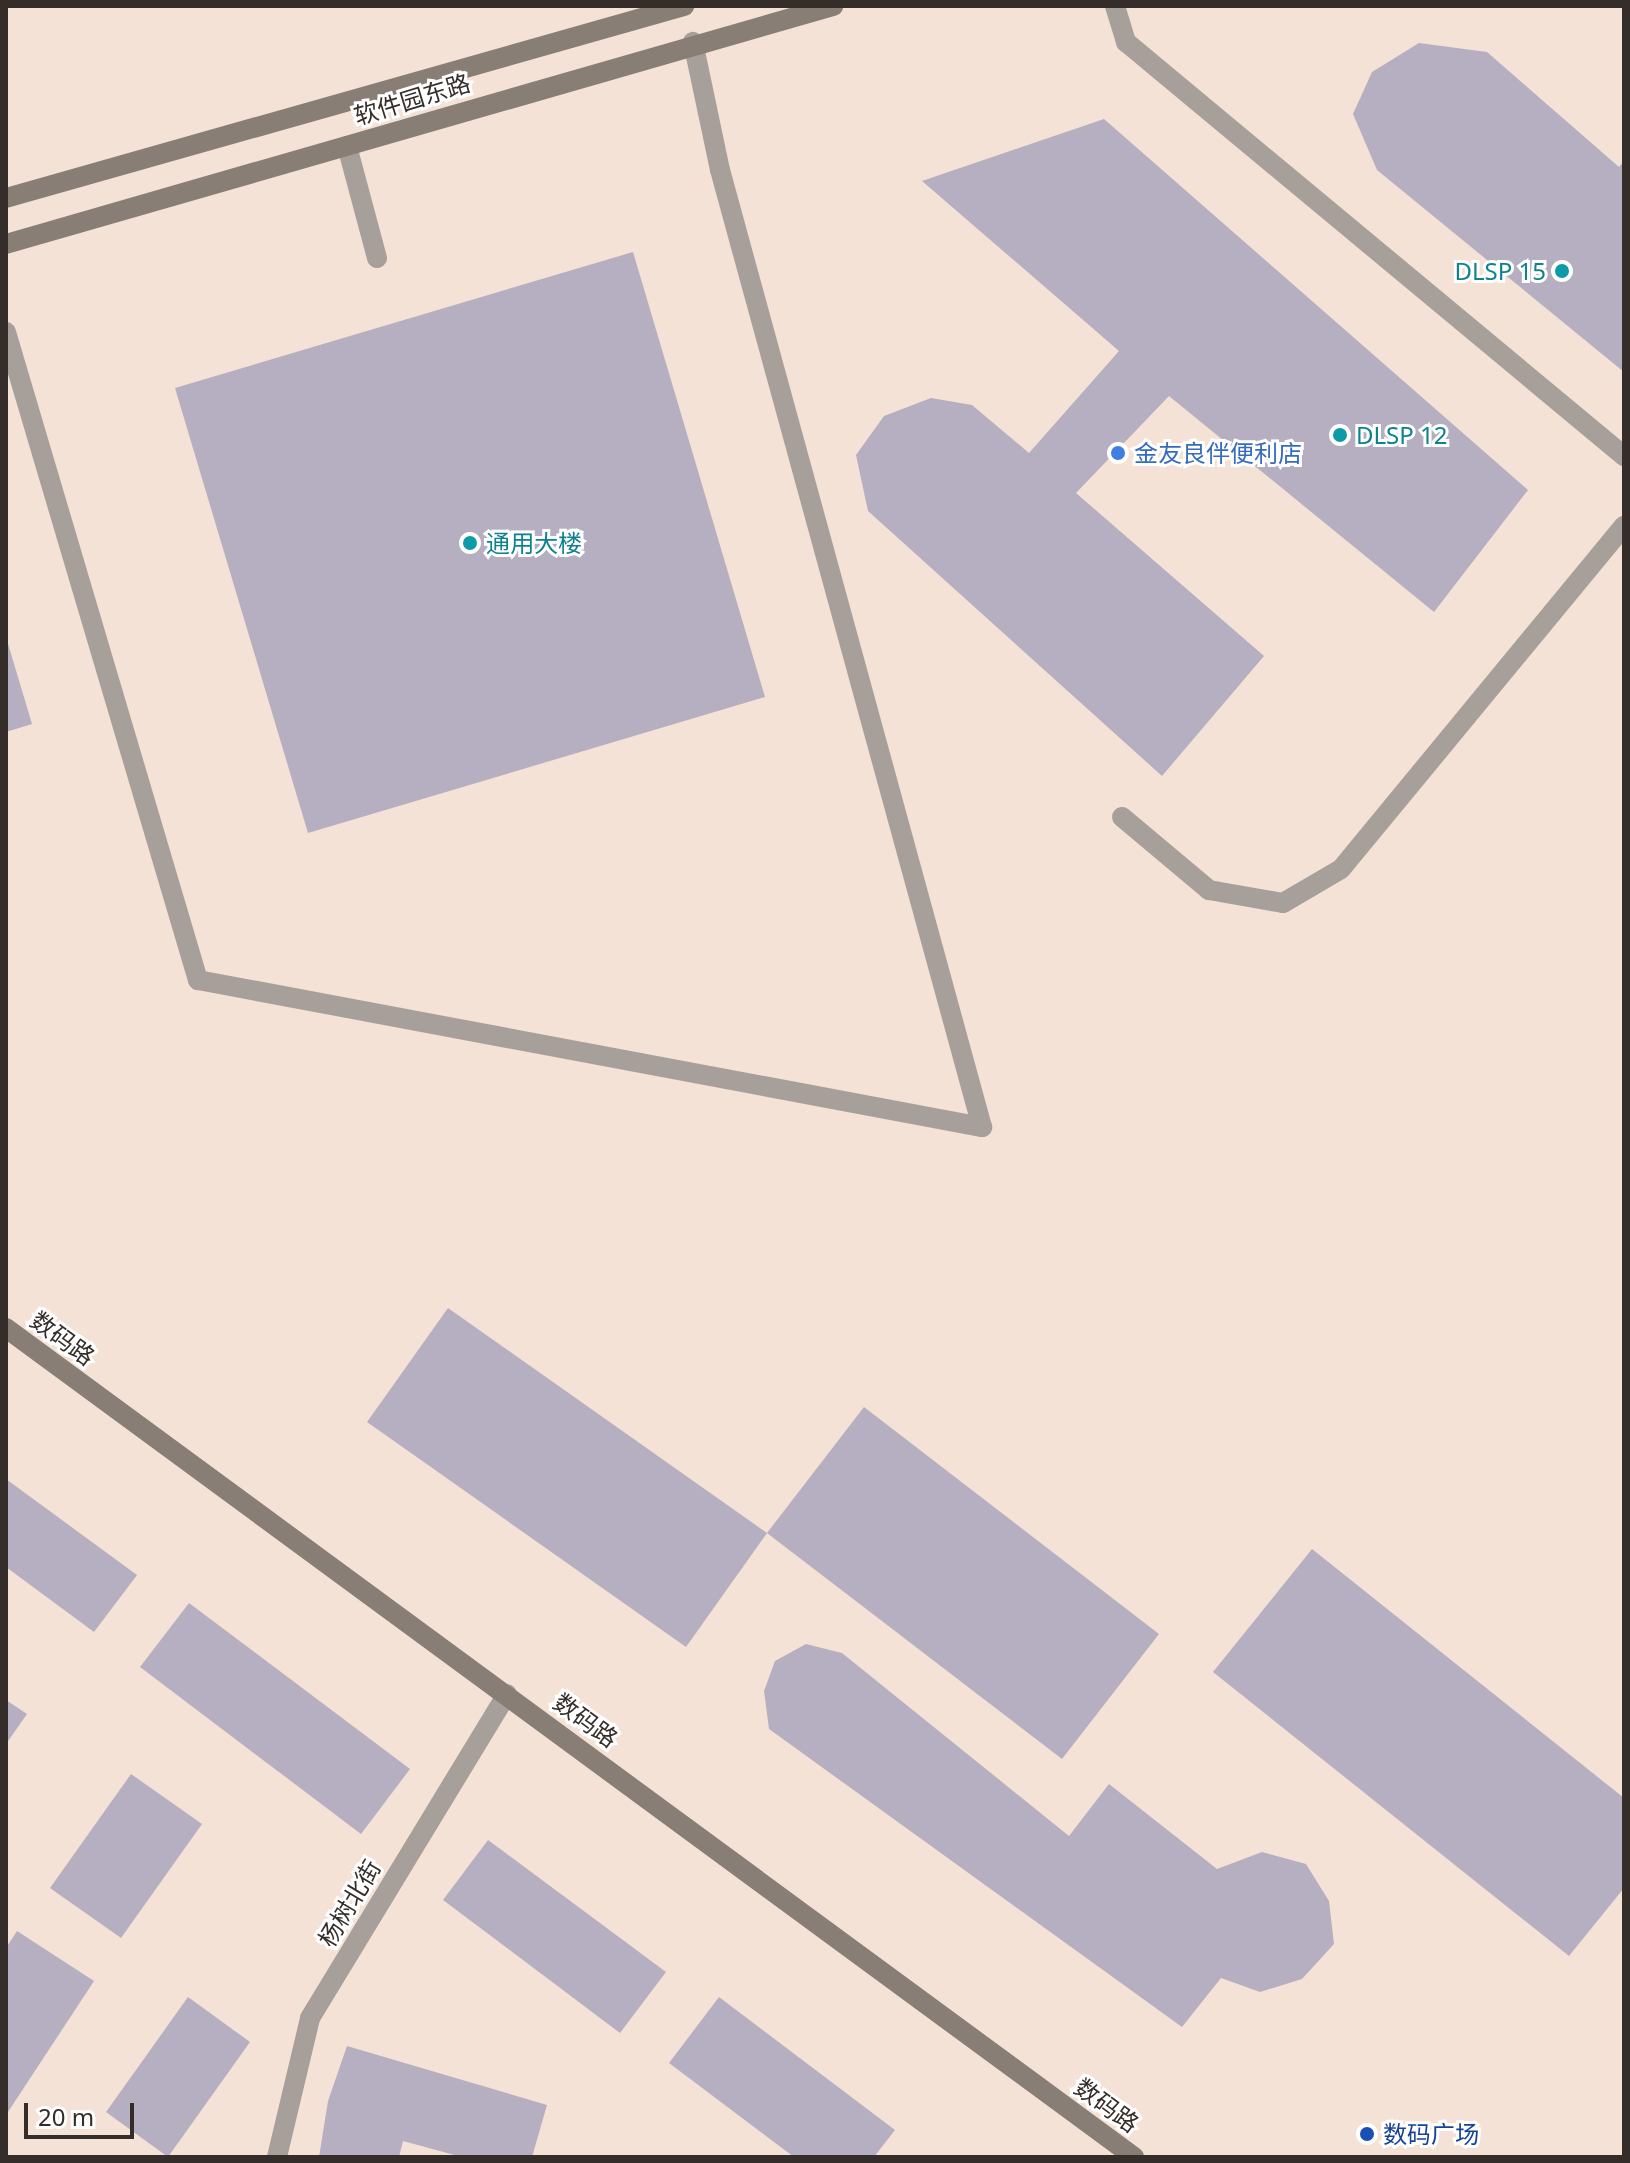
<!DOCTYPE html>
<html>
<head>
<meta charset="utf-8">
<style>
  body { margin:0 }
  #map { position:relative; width:1630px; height:2163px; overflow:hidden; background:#f5e2d6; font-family:"Noto Sans","Noto Sans SC",sans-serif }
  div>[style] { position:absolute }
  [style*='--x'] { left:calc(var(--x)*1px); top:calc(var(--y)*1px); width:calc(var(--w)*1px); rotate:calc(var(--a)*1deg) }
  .building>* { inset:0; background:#b5afc1 }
  .service>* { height:20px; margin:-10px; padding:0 10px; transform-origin:10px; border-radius:10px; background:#a7a09a }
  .minor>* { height:20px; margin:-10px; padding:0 10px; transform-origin:10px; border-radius:10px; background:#a7a09a }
  .secondary>* { height:20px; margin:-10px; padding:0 10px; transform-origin:10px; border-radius:10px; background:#887e75 }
  .dots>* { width:22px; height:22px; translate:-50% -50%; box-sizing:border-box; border:4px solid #fff; border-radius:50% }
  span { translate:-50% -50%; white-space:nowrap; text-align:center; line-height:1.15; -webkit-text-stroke:6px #fff; paint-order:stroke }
  .street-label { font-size:24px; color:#342d29 }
  .culture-label { font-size:24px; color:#0d838f }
  .right { translate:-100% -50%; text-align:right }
  .left { translate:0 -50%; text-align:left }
  .shop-label { font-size:24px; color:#366cbe }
  .transit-label { font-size:24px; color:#164399 }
  .frame { position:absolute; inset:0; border:8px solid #342d29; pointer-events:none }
  .scale { position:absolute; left:24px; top:2103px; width:110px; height:36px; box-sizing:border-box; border:4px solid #342d29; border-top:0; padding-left:10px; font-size:24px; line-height:28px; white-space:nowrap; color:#342d29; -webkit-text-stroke:6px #fff; paint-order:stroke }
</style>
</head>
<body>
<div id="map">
  <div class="building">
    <div style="clip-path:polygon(1419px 43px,1487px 52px,1619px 167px,1624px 161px,1624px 372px,1377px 170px,1353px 114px,1372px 72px)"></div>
    <div style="clip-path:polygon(1104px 119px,1528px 490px,1434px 612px,1169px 396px,1076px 493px,1264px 656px,1162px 776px,868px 511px,856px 455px,884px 416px,931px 398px,972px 405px,1029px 453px,1119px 351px,922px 181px)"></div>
    <div style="clip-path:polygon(633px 252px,765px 697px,308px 833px,175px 388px)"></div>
    <div style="clip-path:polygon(6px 637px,32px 724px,6px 732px)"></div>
    <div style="clip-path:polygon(448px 1308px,767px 1533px,686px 1647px,367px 1422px)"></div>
    <div style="clip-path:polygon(864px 1407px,1159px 1634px,1062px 1759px,767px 1533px)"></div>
    <div style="clip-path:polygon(6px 1479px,137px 1575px,94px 1632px,6px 1567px)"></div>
    <div style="clip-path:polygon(1312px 1549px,1624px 1798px,1624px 1888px,1569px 1956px,1213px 1672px)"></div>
    <div style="clip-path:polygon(189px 1603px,410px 1769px,361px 1834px,140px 1667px)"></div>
    <div style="clip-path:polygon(806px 1644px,842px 1653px,1069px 1836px,1109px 1784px,1217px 1869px,1262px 1852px,1306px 1864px,1329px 1901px,1334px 1944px,1302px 1979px,1260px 1992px,1221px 1978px,1182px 2027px,769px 1729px,764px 1691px,775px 1661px)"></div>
    <div style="clip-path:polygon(6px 1700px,27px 1714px,6px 1744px)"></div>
    <div style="clip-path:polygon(131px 1774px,202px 1824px,121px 1938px,50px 1888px)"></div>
    <div style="clip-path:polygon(488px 1840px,666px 1972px,620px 2033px,443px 1900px)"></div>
    <div style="clip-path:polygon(17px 1931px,94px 1981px,6px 2115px,6px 1948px)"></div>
    <div style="clip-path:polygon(188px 1997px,250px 2042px,168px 2157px,106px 2112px)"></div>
    <div style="clip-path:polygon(719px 1997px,895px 2130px,874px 2157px,794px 2157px,669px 2063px)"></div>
    <div style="clip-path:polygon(347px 2046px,547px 2105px,532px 2157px,462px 2157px,403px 2141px,399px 2157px,319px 2157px,328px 2101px)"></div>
  </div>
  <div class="service">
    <div style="--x:347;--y:146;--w:116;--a:75"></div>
    <div style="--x:6;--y:332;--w:676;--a:73.5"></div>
    <div style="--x:198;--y:980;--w:798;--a:10.62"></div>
    <div style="--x:982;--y:1127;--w:992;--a:-105.31"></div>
    <div style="--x:720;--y:170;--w:131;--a:-101.9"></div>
    <div style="--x:1122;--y:817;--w:114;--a:40"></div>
    <div style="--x:1209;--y:890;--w:75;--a:10"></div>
    <div style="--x:1283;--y:903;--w:67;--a:-30.4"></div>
    <div style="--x:1341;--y:869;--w:445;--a:-50.5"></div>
  </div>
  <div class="minor">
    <div style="--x:1115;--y:6;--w:38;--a:73"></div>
    <div style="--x:1126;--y:42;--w:648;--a:39.74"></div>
    <div style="--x:277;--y:2157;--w:143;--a:-76.6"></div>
    <div style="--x:310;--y:2018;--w:379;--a:-58.7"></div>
  </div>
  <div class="secondary">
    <div style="--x:6;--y:198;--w:705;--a:-15.81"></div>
    <div style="--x:6;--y:244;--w:861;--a:-16.06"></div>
    <div style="--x:6;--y:1328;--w:1400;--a:36.31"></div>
  </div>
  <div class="dots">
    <div style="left:1562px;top:271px;background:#0f9aa8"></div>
    <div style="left:1340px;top:435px;background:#0f9aa8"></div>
    <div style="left:1118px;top:453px;background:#3f7fe0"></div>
    <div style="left:470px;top:543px;background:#0f9aa8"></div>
    <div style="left:1367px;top:2134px;background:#1a4fb4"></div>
  </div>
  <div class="street-label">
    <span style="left:412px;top:99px;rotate:-17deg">软件园东路</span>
    <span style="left:63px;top:1338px;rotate:36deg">数码路</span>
    <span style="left:586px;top:1720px;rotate:36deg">数码路</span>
    <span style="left:349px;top:1903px;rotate:-59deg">杨树北街</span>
    <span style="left:1107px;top:2105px;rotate:36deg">数码路</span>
  </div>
  <div class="culture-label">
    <span class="right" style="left:1546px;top:271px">DLSP 15</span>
    <span class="left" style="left:1356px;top:435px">DLSP 12</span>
    <span class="left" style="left:486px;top:543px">通用大楼</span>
  </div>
  <div class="shop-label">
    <span class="left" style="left:1134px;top:453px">金友良伴便利店</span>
  </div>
  <div class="transit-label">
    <span class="left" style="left:1383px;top:2134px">数码广场</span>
  </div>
  <div class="frame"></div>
  <div class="scale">20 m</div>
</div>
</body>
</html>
